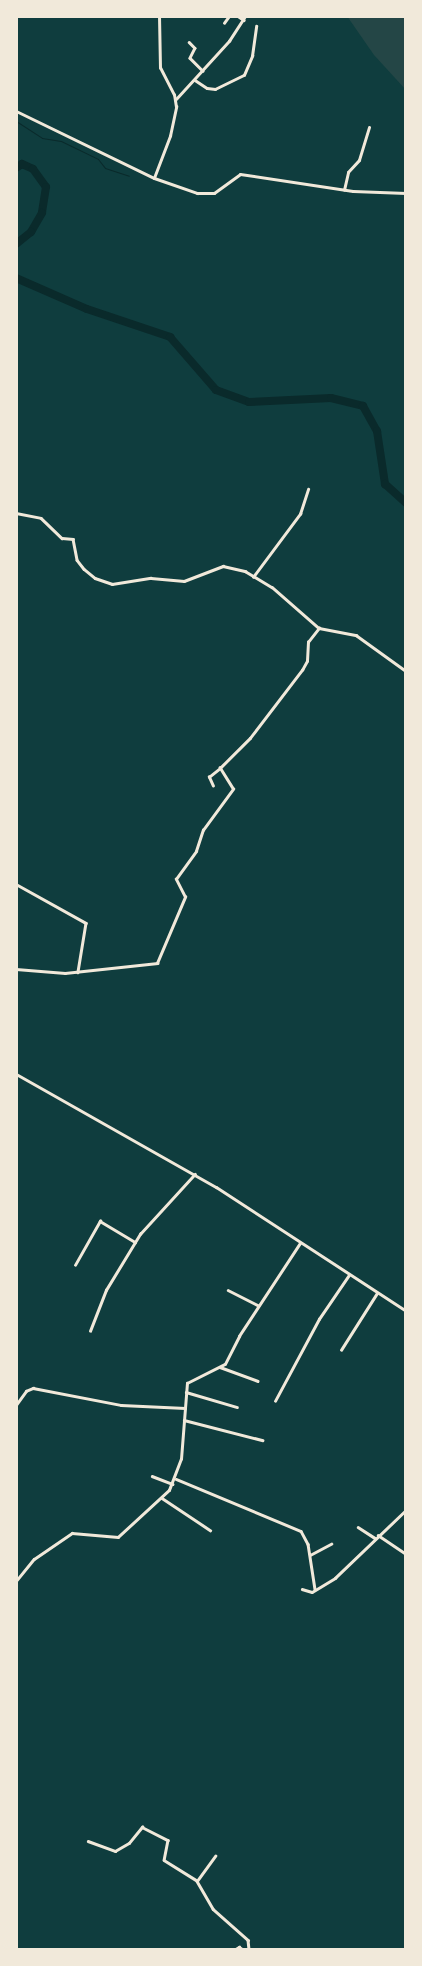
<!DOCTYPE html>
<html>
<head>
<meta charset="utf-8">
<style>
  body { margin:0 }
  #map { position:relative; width:422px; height:1966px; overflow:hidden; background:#0f3d3e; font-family:"Playfair Display",serif }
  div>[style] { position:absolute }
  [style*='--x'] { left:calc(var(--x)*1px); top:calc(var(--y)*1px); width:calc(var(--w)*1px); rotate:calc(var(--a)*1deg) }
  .green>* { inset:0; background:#244646 }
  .stream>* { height:1px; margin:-0.5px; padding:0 0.5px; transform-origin:0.5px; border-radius:0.5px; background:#0a2a2b }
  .river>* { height:8px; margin:-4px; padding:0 4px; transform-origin:4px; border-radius:4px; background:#0a2a2b }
  .minor>* { height:2.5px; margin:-1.25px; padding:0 1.25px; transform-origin:1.25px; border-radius:1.25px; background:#f1e9da }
  .tertiary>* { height:3px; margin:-1.5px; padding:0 1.5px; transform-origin:1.5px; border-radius:1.5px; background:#f1e9da }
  span { translate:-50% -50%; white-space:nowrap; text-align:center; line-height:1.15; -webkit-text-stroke:5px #f1e9da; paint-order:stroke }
  .frame { position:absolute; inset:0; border:18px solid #f1e9da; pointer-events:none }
</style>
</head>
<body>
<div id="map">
  <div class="green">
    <div style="clip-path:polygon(347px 16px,406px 16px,406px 90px,374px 55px)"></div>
  </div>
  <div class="stream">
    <div style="--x:16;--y:121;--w:31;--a:33"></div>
    <div style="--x:42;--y:138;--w:19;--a:9"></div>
    <div style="--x:61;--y:141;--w:41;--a:25.9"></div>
    <div style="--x:98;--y:159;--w:11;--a:52"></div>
    <div style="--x:105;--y:168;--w:25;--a:18"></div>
  </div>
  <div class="river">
    <div style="--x:16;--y:168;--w:7;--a:-34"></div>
    <div style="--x:22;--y:164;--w:12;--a:24"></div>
    <div style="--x:33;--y:169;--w:22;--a:54"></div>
    <div style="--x:46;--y:187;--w:26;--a:99"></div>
    <div style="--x:42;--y:213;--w:22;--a:120"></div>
    <div style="--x:31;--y:232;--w:19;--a:141"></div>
    <div style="--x:16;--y:278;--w:77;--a:23.6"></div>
    <div style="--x:87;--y:309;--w:88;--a:18.6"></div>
    <div style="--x:170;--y:337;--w:70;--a:49"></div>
    <div style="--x:216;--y:390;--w:35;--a:20"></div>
    <div style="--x:249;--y:402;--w:82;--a:-2.8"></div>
    <div style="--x:331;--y:398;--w:33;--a:14"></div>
    <div style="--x:363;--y:406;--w:29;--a:61"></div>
    <div style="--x:377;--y:431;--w:54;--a:81.4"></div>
    <div style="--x:385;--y:484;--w:28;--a:42"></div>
  </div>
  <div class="minor">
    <div style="--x:238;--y:16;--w:7;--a:34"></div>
    <div style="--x:224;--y:23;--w:9;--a:-54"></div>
    <div style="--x:189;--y:42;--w:8;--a:45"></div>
    <div style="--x:195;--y:48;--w:11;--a:117"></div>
    <div style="--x:190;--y:58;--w:18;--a:45"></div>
    <div style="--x:195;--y:80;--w:14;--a:34"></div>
    <div style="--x:207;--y:88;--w:8;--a:7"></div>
    <div style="--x:215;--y:89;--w:32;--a:-26"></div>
    <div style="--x:244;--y:75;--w:21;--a:-67"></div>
    <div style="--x:252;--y:56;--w:30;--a:-82"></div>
    <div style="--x:176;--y:99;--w:79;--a:-47.6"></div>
    <div style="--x:229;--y:41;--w:30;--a:-57"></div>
    <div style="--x:154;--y:178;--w:45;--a:-69.1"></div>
    <div style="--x:170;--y:136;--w:30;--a:-78"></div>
    <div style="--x:176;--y:107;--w:12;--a:-99"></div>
    <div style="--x:174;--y:95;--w:30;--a:-117"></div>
    <div style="--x:160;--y:68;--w:52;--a:-91.1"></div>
    <div style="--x:344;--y:190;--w:18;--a:-77"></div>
    <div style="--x:348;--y:172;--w:16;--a:-47"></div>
    <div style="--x:359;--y:160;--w:34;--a:-73"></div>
    <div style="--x:16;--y:513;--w:25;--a:11"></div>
    <div style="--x:41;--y:518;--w:29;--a:44"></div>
    <div style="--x:62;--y:538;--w:11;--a:5"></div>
    <div style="--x:73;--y:539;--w:21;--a:79"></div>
    <div style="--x:77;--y:560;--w:11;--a:52"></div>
    <div style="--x:84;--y:569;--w:14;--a:39"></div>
    <div style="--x:95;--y:578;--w:18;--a:19"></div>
    <div style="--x:112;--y:584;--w:39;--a:-9"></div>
    <div style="--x:151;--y:578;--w:33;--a:5"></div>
    <div style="--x:184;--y:581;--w:42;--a:-21"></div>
    <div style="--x:223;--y:566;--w:23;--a:13"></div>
    <div style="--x:245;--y:571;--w:31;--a:31"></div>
    <div style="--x:272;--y:587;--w:62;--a:41.1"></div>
    <div style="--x:319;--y:628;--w:38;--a:11"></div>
    <div style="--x:356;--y:635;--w:62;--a:35.8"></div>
    <div style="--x:253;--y:577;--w:79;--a:-53.3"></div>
    <div style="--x:300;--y:514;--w:26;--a:-72"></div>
    <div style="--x:213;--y:786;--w:10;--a:-114"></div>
    <div style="--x:209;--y:777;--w:14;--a:-39"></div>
    <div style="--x:16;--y:884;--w:80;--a:29.1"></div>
    <div style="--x:86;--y:923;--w:50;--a:99.3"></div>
    <div style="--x:16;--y:969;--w:49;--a:4.7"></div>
    <div style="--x:65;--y:973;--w:93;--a:-6.2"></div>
    <div style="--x:157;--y:963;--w:72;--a:-67"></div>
    <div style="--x:185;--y:897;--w:20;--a:-117"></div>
    <div style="--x:176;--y:879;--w:34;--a:-54"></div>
    <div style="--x:196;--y:851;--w:22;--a:-72"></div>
    <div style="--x:203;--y:830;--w:51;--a:-53.8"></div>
    <div style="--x:233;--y:789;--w:25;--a:-122"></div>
    <div style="--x:220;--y:768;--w:42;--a:-45"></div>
    <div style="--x:250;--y:738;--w:86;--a:-52.6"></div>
    <div style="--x:302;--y:670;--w:10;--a:-61"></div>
    <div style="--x:307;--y:661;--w:19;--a:-87"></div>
    <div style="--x:308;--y:642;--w:18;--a:-52"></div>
    <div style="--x:75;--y:1265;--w:51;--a:-60.4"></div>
    <div style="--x:100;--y:1221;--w:41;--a:31"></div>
    <div style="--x:228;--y:1290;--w:34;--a:27"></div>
    <div style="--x:90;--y:1331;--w:44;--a:-68.7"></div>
    <div style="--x:106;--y:1290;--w:66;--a:-58.7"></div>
    <div style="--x:140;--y:1234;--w:81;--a:-47.5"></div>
    <div style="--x:341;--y:1350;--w:67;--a:-57.7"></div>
    <div style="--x:220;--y:1367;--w:40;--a:20.2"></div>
    <div style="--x:186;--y:1392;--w:53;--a:16.4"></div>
    <div style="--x:275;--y:1401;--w:93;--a:-61.8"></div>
    <div style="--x:319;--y:1319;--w:53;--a:-55.7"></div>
    <div style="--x:16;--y:1405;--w:17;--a:-54"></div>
    <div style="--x:26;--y:1391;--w:8;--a:-23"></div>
    <div style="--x:33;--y:1388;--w:90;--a:10.9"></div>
    <div style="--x:121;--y:1405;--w:64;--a:2.7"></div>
    <div style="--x:184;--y:1420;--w:81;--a:14.4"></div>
    <div style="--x:152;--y:1476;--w:22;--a:21"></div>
    <div style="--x:176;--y:1479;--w:135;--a:22.6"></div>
    <div style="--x:301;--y:1531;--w:15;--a:62"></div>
    <div style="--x:308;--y:1544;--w:46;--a:81.2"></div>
    <div style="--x:162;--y:1498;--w:58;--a:33.7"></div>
    <div style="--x:358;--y:1527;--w:20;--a:33"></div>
    <div style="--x:378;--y:1535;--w:34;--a:34"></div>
    <div style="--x:310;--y:1555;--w:24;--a:-28"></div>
    <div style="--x:16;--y:1581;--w:28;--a:-51"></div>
    <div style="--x:34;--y:1559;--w:46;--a:-34.4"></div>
    <div style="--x:72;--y:1533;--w:46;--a:5"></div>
    <div style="--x:118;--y:1537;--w:69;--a:-42.7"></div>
    <div style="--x:169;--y:1490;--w:33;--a:-69"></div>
    <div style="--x:181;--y:1459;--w:76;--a:-85.5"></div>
    <div style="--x:187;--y:1383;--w:42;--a:-26.6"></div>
    <div style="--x:225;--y:1364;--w:31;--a:-63"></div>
    <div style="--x:239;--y:1336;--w:111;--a:-56.7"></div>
    <div style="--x:302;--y:1589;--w:10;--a:17"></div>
    <div style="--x:312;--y:1592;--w:27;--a:-31"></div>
    <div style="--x:335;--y:1578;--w:98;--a:-43.8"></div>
    <div style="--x:88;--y:1841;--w:29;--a:20"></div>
    <div style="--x:115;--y:1851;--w:16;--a:-30"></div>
    <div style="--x:129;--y:1843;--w:21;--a:-51"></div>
    <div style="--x:142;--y:1827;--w:29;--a:27"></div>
    <div style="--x:168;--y:1840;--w:20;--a:101"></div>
    <div style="--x:164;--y:1860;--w:39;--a:32"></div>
    <div style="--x:197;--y:1881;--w:32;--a:60"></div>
    <div style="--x:213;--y:1909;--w:47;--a:41.5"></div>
    <div style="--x:248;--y:1940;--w:10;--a:84"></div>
    <div style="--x:197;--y:1881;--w:31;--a:-54"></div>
    <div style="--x:234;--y:1950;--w:6;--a:-31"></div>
    <div style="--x:239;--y:1947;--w:6;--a:31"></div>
  </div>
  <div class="tertiary">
    <div style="--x:16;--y:111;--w:153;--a:25.9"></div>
    <div style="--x:154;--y:178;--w:46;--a:19.2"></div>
    <div style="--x:197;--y:193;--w:17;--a:0"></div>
    <div style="--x:214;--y:193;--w:32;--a:-36"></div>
    <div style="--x:240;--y:174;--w:114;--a:8.6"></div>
    <div style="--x:353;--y:191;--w:53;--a:2.2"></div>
    <div style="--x:16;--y:1074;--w:230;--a:29.5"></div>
    <div style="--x:216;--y:1187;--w:227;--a:33.1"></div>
  </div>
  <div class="frame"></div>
</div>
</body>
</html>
